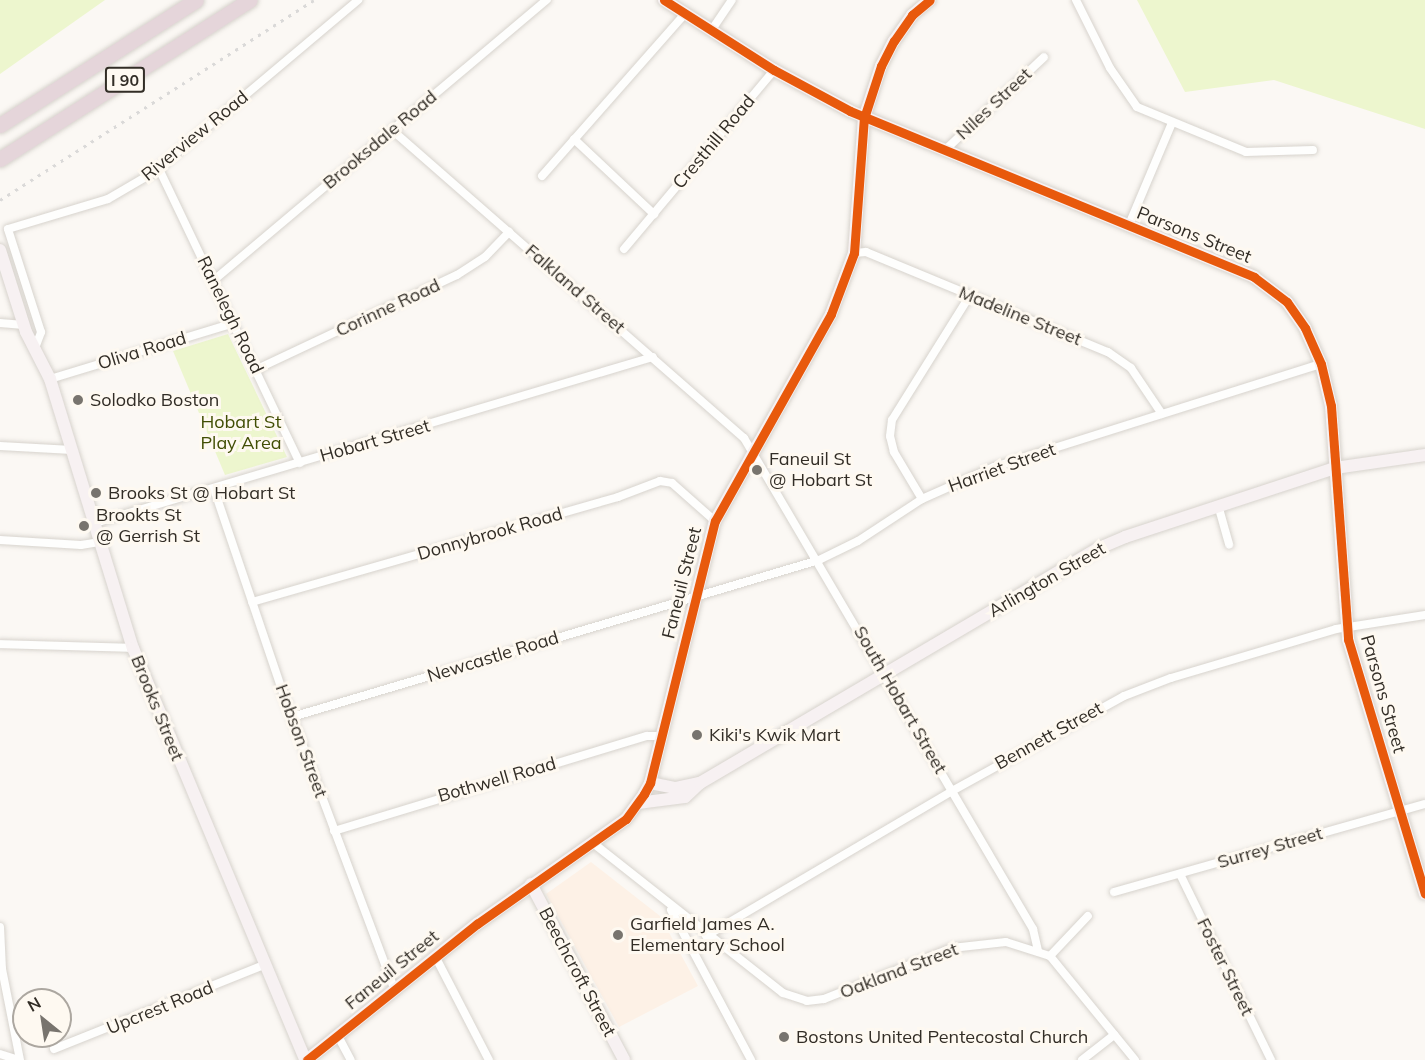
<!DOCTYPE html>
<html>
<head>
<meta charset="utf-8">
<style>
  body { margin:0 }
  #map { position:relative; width:1425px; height:1060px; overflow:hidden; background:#fbf8f4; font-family:Mulish,sans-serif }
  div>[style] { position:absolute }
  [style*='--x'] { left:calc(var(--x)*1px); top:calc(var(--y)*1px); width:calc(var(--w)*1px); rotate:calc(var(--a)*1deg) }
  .education>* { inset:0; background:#fdf1e6 }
  .green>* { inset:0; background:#edf6ce }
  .roads { filter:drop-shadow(0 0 2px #d7d3cd) drop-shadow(0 0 2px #d7d3cd) }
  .street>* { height:8px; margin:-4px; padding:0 4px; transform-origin:4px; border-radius:4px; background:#fefefd }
  .secondary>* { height:12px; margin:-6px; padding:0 6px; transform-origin:6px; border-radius:6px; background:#f7f1f2 }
  .highway>* { height:15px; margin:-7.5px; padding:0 7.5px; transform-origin:7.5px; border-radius:7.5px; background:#e5d5da }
  .rail>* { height:3px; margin-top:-1.5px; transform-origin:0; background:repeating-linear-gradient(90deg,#dad9d8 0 3px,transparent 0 9px) }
  .cycleway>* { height:9px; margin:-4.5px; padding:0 4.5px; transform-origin:4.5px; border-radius:4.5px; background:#e8590c }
  .dots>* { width:16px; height:16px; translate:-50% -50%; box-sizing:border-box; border:3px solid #fef9f1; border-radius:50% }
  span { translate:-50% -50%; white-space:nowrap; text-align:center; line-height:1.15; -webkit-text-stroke:6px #fef9f1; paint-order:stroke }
  .shield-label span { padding:2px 4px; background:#fef9f1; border:2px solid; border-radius:4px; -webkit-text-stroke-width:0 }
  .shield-label { font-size:16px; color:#322d26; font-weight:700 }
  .street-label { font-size:18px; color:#322d26 }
  .poi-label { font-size:18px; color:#322d26 }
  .left { translate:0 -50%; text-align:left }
  .park-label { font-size:18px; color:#414e05 }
  .north { position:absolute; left:12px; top:988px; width:60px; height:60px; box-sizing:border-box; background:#fef9f1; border:2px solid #aca7a0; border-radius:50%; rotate:330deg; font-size:16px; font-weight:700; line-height:24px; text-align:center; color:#322d26 }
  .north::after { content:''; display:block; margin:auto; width:21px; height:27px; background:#78746e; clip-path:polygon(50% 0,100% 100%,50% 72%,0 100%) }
</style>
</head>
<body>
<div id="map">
  <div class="education">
    <div style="clip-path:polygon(591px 862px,660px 916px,698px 986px,619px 1027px,546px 894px)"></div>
  </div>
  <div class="green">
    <div style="clip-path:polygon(0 0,105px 0,0 74px)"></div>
    <div style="clip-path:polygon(1137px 0,1425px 0,1425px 129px,1274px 80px,1185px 92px)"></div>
    <div style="clip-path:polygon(228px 334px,287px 457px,225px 475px,173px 351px)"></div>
  </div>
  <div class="roads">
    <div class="street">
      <div style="--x:1076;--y:0;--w:76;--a:63.4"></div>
      <div style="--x:1110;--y:68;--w:47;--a:55.3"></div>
      <div style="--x:1137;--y:107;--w:118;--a:22.4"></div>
      <div style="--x:1246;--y:152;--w:67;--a:-1.7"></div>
      <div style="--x:711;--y:31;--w:37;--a:-56"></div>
      <div style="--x:392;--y:130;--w:468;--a:41.2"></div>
      <div style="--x:744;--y:438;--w:570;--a:59.52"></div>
      <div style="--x:1033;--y:929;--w:23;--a:77"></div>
      <div style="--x:574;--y:139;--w:110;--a:43.2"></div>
      <div style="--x:944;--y:151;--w:137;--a:-43.2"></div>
      <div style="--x:159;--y:169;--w:326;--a:64.4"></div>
      <div style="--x:542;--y:176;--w:216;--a:-48.6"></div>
      <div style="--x:1128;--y:227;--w:113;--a:-67.1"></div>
      <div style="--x:624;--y:249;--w:234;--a:-50"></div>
      <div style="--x:854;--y:253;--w:12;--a:-5"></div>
      <div style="--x:866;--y:252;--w:262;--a:22.5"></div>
      <div style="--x:1108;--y:352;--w:28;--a:35"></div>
      <div style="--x:1131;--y:368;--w:55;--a:56"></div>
      <div style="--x:214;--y:280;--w:435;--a:-40.1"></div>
      <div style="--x:0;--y:323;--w:24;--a:5"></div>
      <div style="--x:35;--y:348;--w:17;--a:-69"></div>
      <div style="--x:41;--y:332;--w:108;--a:-107.8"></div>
      <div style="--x:8;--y:229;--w:104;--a:-16.7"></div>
      <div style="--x:108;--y:199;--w:53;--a:-30.4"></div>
      <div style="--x:154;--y:172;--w:267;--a:-40.1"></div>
      <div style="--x:257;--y:369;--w:221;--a:-25.2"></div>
      <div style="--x:457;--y:275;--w:33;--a:-33"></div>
      <div style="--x:485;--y:257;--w:35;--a:-46"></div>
      <div style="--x:50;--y:379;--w:192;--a:-16.9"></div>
      <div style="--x:0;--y:446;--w:72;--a:3.2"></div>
      <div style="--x:214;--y:489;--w:215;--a:71.3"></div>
      <div style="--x:283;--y:693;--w:318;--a:69.4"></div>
      <div style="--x:922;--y:499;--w:55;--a:-120.8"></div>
      <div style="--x:894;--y:452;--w:16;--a:-104"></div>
      <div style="--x:890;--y:436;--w:16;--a:-83"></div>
      <div style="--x:892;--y:420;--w:147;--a:-58"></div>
      <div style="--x:1218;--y:505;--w:41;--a:74.2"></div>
      <div style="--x:95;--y:523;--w:582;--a:-16.57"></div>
      <div style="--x:0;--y:540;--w:81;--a:3.5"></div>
      <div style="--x:81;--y:545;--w:20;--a:-9"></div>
      <div style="--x:252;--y:602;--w:381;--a:-16"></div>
      <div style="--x:618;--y:497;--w:45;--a:-20.9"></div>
      <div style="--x:660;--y:481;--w:12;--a:9"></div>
      <div style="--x:672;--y:483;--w:57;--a:41.5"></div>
      <div style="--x:0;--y:644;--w:133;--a:1.7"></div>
      <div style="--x:292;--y:717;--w:550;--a:-16.59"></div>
      <div style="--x:819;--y:560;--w:43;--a:-26"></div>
      <div style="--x:858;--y:541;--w:77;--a:-33.3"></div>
      <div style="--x:922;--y:499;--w:79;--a:-24"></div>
      <div style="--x:994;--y:467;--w:343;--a:-17.5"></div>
      <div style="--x:334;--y:831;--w:327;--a:-16.9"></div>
      <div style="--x:647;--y:736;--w:14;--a:0"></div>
      <div style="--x:593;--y:843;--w:242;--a:38.3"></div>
      <div style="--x:783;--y:993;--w:25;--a:18"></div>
      <div style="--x:807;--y:1001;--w:17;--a:-7"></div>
      <div style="--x:824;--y:999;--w:138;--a:-21.7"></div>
      <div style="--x:952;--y:948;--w:54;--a:-6.3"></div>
      <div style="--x:1006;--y:942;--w:46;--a:17.7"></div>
      <div style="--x:1050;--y:956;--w:134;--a:50.7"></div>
      <div style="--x:1180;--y:874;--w:207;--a:63.9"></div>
      <div style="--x:1114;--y:892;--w:323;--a:-15.8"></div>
      <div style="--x:671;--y:910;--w:170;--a:61.9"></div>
      <div style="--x:0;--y:927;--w:42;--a:87.3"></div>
      <div style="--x:2;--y:969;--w:93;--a:78.8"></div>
      <div style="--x:706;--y:936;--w:286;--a:-30.5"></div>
      <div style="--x:952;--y:791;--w:196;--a:-28.9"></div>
      <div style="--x:1124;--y:696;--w:50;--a:-21"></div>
      <div style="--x:1171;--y:678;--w:172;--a:-16.5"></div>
      <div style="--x:1336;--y:629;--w:90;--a:-8.9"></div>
      <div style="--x:435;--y:956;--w:117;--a:62.6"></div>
      <div style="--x:1050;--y:956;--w:55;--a:-46.5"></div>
      <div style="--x:338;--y:1036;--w:27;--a:62"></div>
      <div style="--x:54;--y:1049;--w:226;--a:-21.8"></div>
      <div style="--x:0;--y:1054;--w:19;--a:18"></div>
      <div style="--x:1082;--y:1060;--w:41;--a:-38"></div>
    </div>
    <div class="secondary">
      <div style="--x:664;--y:0;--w:130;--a:32.5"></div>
      <div style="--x:774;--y:70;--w:86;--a:28.3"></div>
      <div style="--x:850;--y:111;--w:437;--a:22.3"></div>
      <div style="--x:1254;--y:277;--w:41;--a:37.1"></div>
      <div style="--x:1287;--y:302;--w:32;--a:55"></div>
      <div style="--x:1305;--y:328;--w:39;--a:66"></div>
      <div style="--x:1321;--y:364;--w:43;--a:76.6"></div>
      <div style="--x:1331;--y:406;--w:234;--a:85.8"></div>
      <div style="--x:1348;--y:639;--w:266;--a:73.2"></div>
      <div style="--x:0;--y:250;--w:86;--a:72.4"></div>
      <div style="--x:26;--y:332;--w:53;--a:62.9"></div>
      <div style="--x:50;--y:379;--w:282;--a:72.9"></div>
      <div style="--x:133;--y:648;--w:446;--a:67.3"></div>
      <div style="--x:650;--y:783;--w:25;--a:11"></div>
      <div style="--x:675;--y:788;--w:25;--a:-12"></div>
      <div style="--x:638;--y:803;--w:47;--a:-7.3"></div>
      <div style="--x:685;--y:797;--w:21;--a:-43"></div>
      <div style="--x:700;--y:783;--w:461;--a:-30.5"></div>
      <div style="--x:1097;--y:549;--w:30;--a:-23"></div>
      <div style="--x:1125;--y:537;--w:221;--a:-18.2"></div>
      <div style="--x:1335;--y:468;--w:91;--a:-8.2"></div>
      <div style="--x:531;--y:884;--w:199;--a:62.1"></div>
      <div style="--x:307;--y:1060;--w:218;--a:-38.7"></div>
      <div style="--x:477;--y:924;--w:182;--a:-35.2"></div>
      <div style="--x:626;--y:819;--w:31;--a:-54"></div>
      <div style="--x:644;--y:794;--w:13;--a:-61"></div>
      <div style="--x:650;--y:783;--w:270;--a:-76.1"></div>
      <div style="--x:715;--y:521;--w:237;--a:-60.7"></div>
      <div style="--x:831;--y:314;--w:65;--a:-69.3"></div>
      <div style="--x:854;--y:253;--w:135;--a:-85.8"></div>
      <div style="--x:864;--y:118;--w:55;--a:-71.9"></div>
      <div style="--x:881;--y:66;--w:28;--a:-63"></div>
      <div style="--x:894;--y:41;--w:32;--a:-55"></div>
      <div style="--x:912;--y:15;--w:23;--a:-40"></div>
    </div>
    <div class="highway">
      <div style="--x:0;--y:125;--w:232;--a:-32.5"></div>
      <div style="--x:0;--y:159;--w:296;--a:-32.5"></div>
    </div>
  </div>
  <div class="rail">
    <div style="--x:0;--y:200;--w:372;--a:-32.5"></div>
  </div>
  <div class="cycleway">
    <div style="--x:664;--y:0;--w:130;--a:32.5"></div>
    <div style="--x:774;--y:70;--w:86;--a:28.3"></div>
    <div style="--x:850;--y:111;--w:437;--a:22.3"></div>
    <div style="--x:1254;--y:277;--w:41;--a:37.1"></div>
    <div style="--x:1287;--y:302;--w:32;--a:55"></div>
    <div style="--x:1305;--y:328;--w:39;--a:66"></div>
    <div style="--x:1321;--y:364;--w:43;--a:76.6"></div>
    <div style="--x:1331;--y:406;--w:234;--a:85.8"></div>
    <div style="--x:1348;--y:639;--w:266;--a:73.2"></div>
    <div style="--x:307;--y:1060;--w:218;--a:-38.7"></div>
    <div style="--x:477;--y:924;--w:182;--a:-35.2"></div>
    <div style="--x:626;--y:819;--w:31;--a:-54"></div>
    <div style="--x:644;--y:794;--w:13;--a:-61"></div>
    <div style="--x:650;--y:783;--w:270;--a:-76.1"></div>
    <div style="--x:715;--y:521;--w:237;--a:-60.7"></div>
    <div style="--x:831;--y:314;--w:65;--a:-69.3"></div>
    <div style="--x:854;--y:253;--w:135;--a:-85.8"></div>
    <div style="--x:864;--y:118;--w:55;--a:-71.9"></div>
    <div style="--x:881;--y:66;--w:28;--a:-63"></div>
    <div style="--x:894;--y:41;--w:32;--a:-55"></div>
    <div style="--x:912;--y:15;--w:23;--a:-40"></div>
  </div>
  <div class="dots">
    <div style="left:78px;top:400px;background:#78746e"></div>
    <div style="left:757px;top:470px;background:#78746e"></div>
    <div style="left:96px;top:493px;background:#78746e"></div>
    <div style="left:84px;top:526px;background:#78746e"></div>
    <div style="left:697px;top:735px;background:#78746e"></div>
    <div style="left:618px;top:935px;background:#78746e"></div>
    <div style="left:784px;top:1037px;background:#78746e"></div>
  </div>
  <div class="shield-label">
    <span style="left:125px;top:80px">I 90</span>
  </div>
  <div class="street-label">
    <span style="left:994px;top:104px;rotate:-43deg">Niles Street</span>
    <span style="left:195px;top:136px;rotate:-39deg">Riverview Road</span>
    <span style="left:380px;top:140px;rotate:-40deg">Brooksdale Road</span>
    <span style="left:714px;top:142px;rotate:-50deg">Cresthill Road</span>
    <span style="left:1194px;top:235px;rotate:22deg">Parsons Street</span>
    <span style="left:575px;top:289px;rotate:41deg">Falkland Street</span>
    <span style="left:388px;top:308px;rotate:-25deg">Corinne Road</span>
    <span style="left:230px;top:315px;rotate:64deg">Ranelegh Road</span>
    <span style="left:1020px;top:316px;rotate:22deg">Madeline Street</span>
    <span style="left:142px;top:351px;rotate:-17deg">Oliva Road</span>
    <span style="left:375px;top:441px;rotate:-16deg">Hobart Street</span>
    <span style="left:1002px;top:468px;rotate:-20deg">Harriet Street</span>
    <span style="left:490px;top:534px;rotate:-16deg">Donnybrook Road</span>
    <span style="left:1047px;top:580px;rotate:-30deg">Arlington Street</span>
    <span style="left:682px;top:583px;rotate:-76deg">Faneuil Street</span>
    <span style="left:493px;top:657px;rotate:-17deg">Newcastle Road</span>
    <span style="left:1383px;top:694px;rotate:74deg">Parsons Street</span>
    <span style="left:900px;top:700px;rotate:60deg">South Hobart Street</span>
    <span style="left:157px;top:708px;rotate:68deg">Brooks Street</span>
    <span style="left:1049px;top:736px;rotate:-29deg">Bennett Street</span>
    <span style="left:301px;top:741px;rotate:70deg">Hobson Street</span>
    <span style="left:497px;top:780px;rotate:-16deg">Bothwell Road</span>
    <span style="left:1270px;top:848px;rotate:-16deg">Surrey Street</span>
    <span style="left:1225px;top:967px;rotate:64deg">Foster Street</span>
    <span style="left:392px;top:970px;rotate:-39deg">Faneuil Street</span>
    <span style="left:899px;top:971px;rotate:-21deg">Oakland Street</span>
    <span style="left:577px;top:972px;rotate:62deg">Beechcroft Street</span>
    <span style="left:160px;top:1008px;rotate:-22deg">Upcrest Road</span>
  </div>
  <div class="poi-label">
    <span class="left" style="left:90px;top:400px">Solodko Boston</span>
    <span class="left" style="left:769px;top:470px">Faneuil St<br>@ Hobart St</span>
    <span class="left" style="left:108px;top:493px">Brooks St @ Hobart St</span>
    <span class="left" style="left:96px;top:526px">Brookts St<br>@ Gerrish St</span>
    <span class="left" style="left:709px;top:735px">Kiki's Kwik Mart</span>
    <span class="left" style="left:630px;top:935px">Garfield James A.<br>Elementary School</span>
    <span class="left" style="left:796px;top:1037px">Bostons United Pentecostal Church</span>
  </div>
  <div class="park-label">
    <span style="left:241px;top:433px">Hobart St<br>Play Area</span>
  </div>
  <div class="north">N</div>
</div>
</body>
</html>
